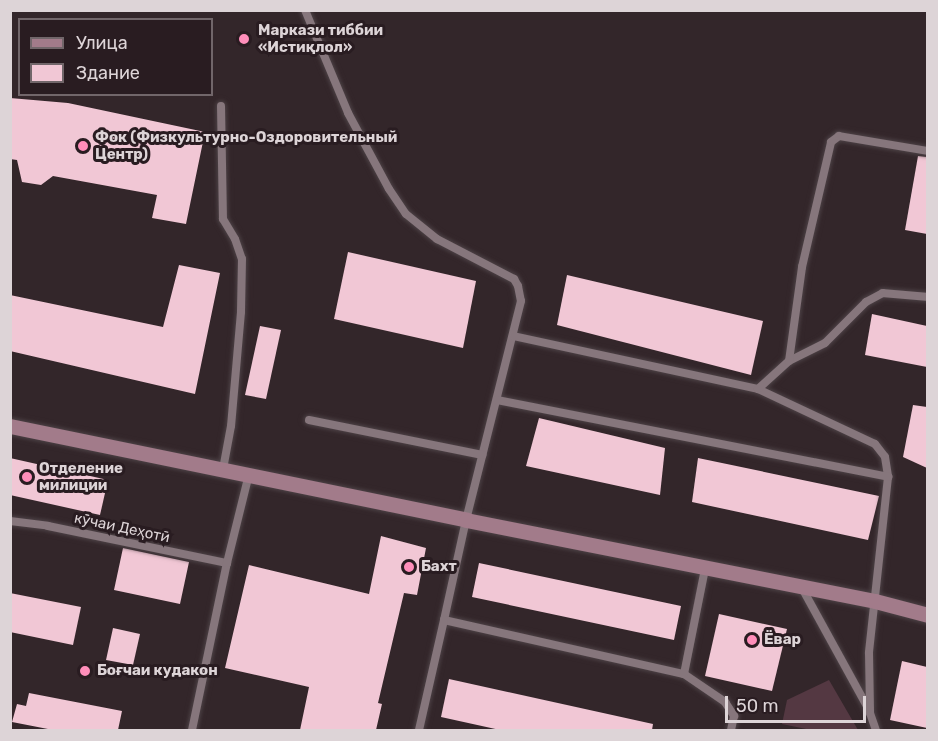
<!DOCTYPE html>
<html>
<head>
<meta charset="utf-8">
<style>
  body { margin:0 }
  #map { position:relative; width:938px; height:741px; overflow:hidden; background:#33262a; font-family:Rubik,sans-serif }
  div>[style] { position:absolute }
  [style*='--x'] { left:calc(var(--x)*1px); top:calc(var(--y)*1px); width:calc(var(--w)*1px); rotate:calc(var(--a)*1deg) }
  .green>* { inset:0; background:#543842 }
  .building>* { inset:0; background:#f1c7d5 }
  .roads { filter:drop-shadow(0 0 2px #4d4246) drop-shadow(0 0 2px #4d4246) }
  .lane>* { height:8px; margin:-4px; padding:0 4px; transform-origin:4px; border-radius:4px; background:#86767c }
  .secondary>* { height:15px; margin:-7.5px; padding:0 7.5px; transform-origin:7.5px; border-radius:7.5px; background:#a27b8a }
  .dots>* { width:16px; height:16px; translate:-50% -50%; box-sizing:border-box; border:3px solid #291c21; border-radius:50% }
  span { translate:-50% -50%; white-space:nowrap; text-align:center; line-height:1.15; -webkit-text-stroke:6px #291c21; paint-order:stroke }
  .poi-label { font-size:15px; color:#ddd4d7; font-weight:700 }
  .left { translate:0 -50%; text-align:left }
  .street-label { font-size:15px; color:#ddd4d7 }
  .frame { position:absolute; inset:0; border:12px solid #ddd4d7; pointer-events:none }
  .legend { position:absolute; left:18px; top:18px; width:195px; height:78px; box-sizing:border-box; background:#291c21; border:2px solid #71666a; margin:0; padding:8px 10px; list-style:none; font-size:18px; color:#ddd4d7 }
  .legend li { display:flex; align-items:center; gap:12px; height:30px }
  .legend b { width:30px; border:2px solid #71666a }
  .scale { position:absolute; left:725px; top:696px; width:141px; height:27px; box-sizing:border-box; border:3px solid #ddd4d7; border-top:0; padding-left:8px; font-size:18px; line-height:21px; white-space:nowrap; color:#ddd4d7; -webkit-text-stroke:4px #291c21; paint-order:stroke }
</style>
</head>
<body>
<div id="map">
  <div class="green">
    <div style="clip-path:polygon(829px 680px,858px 730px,811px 730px,782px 724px,787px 700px)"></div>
  </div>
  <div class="building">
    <div style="clip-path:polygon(10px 98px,68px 103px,205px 132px,186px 224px,152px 218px,157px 195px,53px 176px,41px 185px,22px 182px,17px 160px,10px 159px)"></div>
    <div style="clip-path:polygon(918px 156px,927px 157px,927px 234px,905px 230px)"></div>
    <div style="clip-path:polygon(348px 252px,476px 281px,463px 348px,334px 319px)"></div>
    <div style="clip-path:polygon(179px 265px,220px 273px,195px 394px,10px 351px,10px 295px,163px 327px)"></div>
    <div style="clip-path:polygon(567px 275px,763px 321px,751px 375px,557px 325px)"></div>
    <div style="clip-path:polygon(872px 314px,927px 326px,927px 367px,865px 355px)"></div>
    <div style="clip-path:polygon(260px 326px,281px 330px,266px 399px,245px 395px)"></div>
    <div style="clip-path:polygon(913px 405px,927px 407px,927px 468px,903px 457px)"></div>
    <div style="clip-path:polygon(539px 418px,665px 448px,660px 495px,526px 466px)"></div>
    <div style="clip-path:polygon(10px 458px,108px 480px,100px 515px,10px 495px)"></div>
    <div style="clip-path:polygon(698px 458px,879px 496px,868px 540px,692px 502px)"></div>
    <div style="clip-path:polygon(381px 536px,426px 548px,417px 595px,404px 593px,378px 703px,382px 704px,376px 730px,300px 730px,309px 687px,225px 668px,249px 565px,369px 594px)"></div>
    <div style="clip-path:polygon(123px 548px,189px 562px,180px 604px,114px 590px)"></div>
    <div style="clip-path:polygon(479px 563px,681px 606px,674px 640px,472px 597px)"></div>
    <div style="clip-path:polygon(10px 593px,81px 607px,73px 645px,10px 632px)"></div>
    <div style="clip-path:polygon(719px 614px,787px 629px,772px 691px,705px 676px)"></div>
    <div style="clip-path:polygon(113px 628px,140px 634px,133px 665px,106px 660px)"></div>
    <div style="clip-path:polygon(902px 661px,927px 667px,927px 728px,890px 720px)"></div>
    <div style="clip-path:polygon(449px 679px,653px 724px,652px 730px,500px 730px,441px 717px)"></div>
    <div style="clip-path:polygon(29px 693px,122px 711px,118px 730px,53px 730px,12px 722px,17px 704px,26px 706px)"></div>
  </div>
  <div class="roads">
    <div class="lane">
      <div style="--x:305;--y:10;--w:112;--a:67.3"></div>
      <div style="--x:348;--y:113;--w:86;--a:61.7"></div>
      <div style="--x:389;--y:189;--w:30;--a:56"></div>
      <div style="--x:406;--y:214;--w:40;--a:39"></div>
      <div style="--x:437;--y:239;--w:87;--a:27.5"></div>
      <div style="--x:514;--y:279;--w:8;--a:60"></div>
      <div style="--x:518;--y:286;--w:15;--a:79"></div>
      <div style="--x:521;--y:301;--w:226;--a:104.1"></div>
      <div style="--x:466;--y:520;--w:102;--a:102.4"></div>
      <div style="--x:444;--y:620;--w:246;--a:12.7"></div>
      <div style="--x:684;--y:674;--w:50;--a:34.3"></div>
      <div style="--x:725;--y:702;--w:17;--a:57"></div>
      <div style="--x:734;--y:716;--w:14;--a:102"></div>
      <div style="--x:221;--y:106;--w:113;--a:89"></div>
      <div style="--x:223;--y:219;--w:23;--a:59"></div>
      <div style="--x:235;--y:239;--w:21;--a:71"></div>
      <div style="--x:242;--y:259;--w:53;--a:91.1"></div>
      <div style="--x:241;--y:312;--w:114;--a:95"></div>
      <div style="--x:231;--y:426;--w:44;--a:100.5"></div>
      <div style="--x:513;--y:336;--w:251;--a:12.2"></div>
      <div style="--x:758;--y:389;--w:129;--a:25.2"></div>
      <div style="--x:875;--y:444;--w:16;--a:52"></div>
      <div style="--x:885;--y:457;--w:20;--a:81"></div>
      <div style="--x:888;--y:477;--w:177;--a:96.2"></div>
      <div style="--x:869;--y:653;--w:60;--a:89"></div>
      <div style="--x:870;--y:713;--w:18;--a:71"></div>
      <div style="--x:789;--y:361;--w:40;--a:-26.6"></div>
      <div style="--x:825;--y:343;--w:58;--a:-45"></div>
      <div style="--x:866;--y:302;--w:19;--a:-28"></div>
      <div style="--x:883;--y:293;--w:45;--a:5.1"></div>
      <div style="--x:758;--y:389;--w:42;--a:-42.1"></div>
      <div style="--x:789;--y:361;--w:95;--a:-82.1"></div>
      <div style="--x:802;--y:267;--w:128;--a:-76.9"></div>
      <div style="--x:831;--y:142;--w:10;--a:-37"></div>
      <div style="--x:839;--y:136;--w:90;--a:9.6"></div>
      <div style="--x:497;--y:400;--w:399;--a:11.1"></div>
      <div style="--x:309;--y:420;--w:177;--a:11.4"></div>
      <div style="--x:10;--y:521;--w:38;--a:7"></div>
      <div style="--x:48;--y:526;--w:183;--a:11.7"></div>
      <div style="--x:802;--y:588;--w:139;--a:61.2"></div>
      <div style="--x:684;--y:674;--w:107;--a:-78.7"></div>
      <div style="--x:192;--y:730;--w:171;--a:-78.2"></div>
      <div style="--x:227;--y:563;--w:92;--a:-76.1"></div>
      <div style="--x:419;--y:730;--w:113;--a:-77.2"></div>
    </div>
    <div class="secondary">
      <div style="--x:10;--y:426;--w:466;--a:11.6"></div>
      <div style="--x:466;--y:520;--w:417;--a:11.2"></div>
      <div style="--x:875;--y:601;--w:55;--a:14.8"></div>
    </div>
  </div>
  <div class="dots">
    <div style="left:244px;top:39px;background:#ff8eba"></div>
    <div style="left:83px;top:146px;background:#ff8eba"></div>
    <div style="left:27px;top:477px;background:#ff8eba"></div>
    <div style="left:409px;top:567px;background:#ff8eba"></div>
    <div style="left:752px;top:640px;background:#ff8eba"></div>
    <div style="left:85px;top:671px;background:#ff8eba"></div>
  </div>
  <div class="poi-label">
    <span class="left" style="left:258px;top:39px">Маркази тиббии<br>«Истиқлол»</span>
    <span class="left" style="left:95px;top:146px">Фок (Физкультурно-Оздоровительный<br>Центр)</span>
    <span class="left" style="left:39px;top:477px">Отделение<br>милиции</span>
    <span class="left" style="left:421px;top:567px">Бахт</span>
    <span class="left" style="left:764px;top:640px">Ёвар</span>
    <span class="left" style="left:97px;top:671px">Боғчаи кудакон</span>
  </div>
  <div class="street-label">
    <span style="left:122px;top:528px;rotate:12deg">кӯчаи Деҳотӣ</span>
  </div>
  <div class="frame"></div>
  <ul class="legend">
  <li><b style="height:8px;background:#a27b8a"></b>Улица</li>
  <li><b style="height:16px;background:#f1c7d5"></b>Здание</li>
  </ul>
  <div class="scale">50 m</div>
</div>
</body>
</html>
